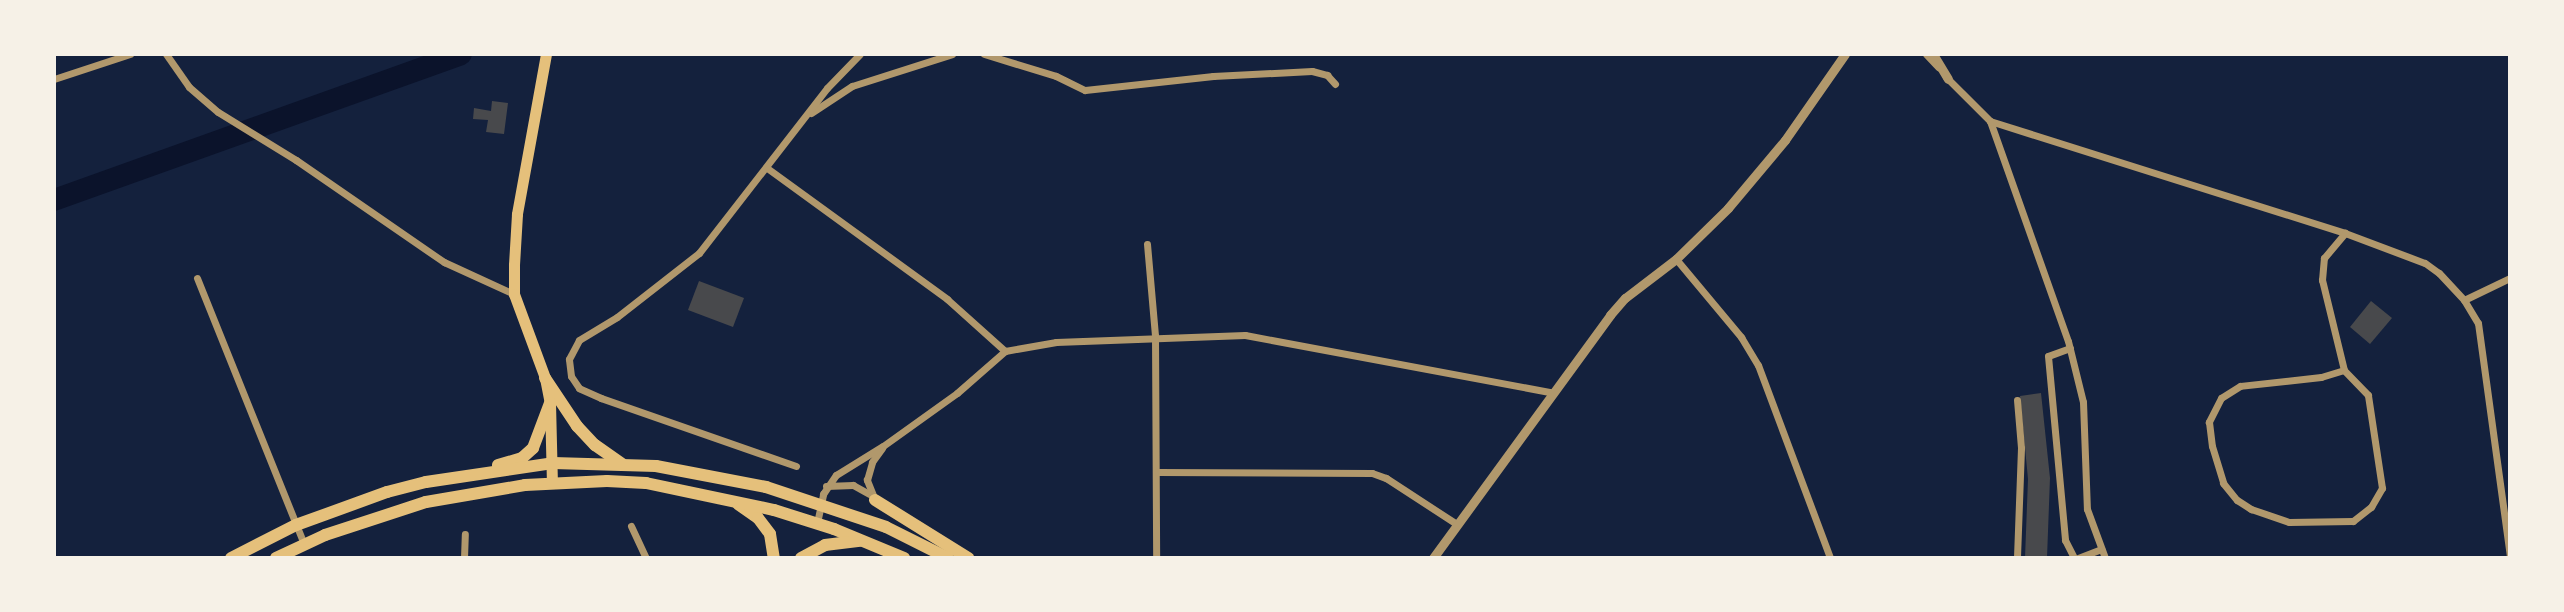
<!DOCTYPE html>
<html>
<head>
<meta charset="utf-8">
<style>
  body { margin:0 }
  #map { position:relative; width:2564px; height:612px; overflow:hidden; background:#14213d; font-family:Lato,sans-serif }
  div>[style] { position:absolute }
  [style*='--x'] { left:calc(var(--x)*1px); top:calc(var(--y)*1px); width:calc(var(--w)*1px); rotate:calc(var(--a)*1deg) }
  .river>* { height:22px; margin:-11px; padding:0 11px; transform-origin:11px; border-radius:11px; background:#0b132b }
  .building>* { inset:0; background:#48494c }
  .minor>* { height:7px; margin:-3.5px; padding:0 3.5px; transform-origin:3.5px; border-radius:3.5px; background:#b1986c }
  .tertiary>* { height:9px; margin:-4.5px; padding:0 4.5px; transform-origin:4.5px; border-radius:4.5px; background:#b1986c }
  .secondary>* { height:11px; margin:-5.5px; padding:0 5.5px; transform-origin:5.5px; border-radius:5.5px; background:#e5c07b }
  .primary>* { height:12px; margin:-6px; padding:0 6px; transform-origin:6px; border-radius:6px; background:#e5c07b }
  span { translate:-50% -50%; white-space:nowrap; text-align:center; line-height:1.15; -webkit-text-stroke:6px #f6f1e7; paint-order:stroke }
  .frame { position:absolute; inset:0; border:56px solid #f6f1e7; pointer-events:none }
</style>
</head>
<body>
<div id="map">
  <div class="river">
    <div style="--x:54;--y:200;--w:432;--a:-19.7"></div>
  </div>
  <div class="building">
    <div style="clip-path:polygon(492px 101px,508px 103px,504px 134px,486px 132px,488px 120px,473px 119px,474px 108px,491px 111px)"></div>
    <div style="clip-path:polygon(699px 281px,744px 298px,733px 327px,688px 310px)"></div>
    <div style="clip-path:polygon(2371px 301px,2392px 318px,2370px 344px,2350px 327px)"></div>
    <div style="clip-path:polygon(2041px 393px,2050px 478px,2047px 558px,2025px 558px,2028px 479px,2020px 396px)"></div>
  </div>
  <div class="minor">
    <div style="--x:166;--y:54;--w:40;--a:55.1"></div>
    <div style="--x:189;--y:87;--w:38;--a:41"></div>
    <div style="--x:218;--y:112;--w:92;--a:31.6"></div>
    <div style="--x:296;--y:160;--w:180;--a:34.6"></div>
    <div style="--x:444;--y:262;--w:77;--a:24.6"></div>
    <div style="--x:984;--y:54;--w:75;--a:17"></div>
    <div style="--x:1056;--y:76;--w:32;--a:26"></div>
    <div style="--x:1085;--y:90;--w:129;--a:-6.2"></div>
    <div style="--x:1213;--y:76;--w:99;--a:-2.9"></div>
    <div style="--x:1312;--y:71;--w:16;--a:15"></div>
    <div style="--x:1327;--y:75;--w:12;--a:48"></div>
    <div style="--x:1926;--y:54;--w:18;--a:47"></div>
    <div style="--x:1946;--y:77;--w:62;--a:45"></div>
    <div style="--x:1990;--y:121;--w:233;--a:70.5"></div>
    <div style="--x:2068;--y:341;--w:63;--a:76.2"></div>
    <div style="--x:2083;--y:402;--w:107;--a:87.9"></div>
    <div style="--x:2087;--y:509;--w:52;--a:69.8"></div>
    <div style="--x:54;--y:79;--w:80;--a:-18.2"></div>
    <div style="--x:811;--y:113;--w:49;--a:-33.4"></div>
    <div style="--x:852;--y:86;--w:105;--a:-17.7"></div>
    <div style="--x:1990;--y:121;--w:372;--a:17.5"></div>
    <div style="--x:2345;--y:233;--w:85;--a:20.6"></div>
    <div style="--x:2425;--y:263;--w:17;--a:36"></div>
    <div style="--x:2439;--y:273;--w:37;--a:47"></div>
    <div style="--x:2464;--y:300;--w:27;--a:59"></div>
    <div style="--x:2478;--y:323;--w:237;--a:82.2"></div>
    <div style="--x:767;--y:168;--w:223;--a:36"></div>
    <div style="--x:947;--y:299;--w:78;--a:41.9"></div>
    <div style="--x:1147;--y:244;--w:92;--a:85"></div>
    <div style="--x:1155;--y:336;--w:222;--a:89.7"></div>
    <div style="--x:1676;--y:259;--w:102;--a:50.2"></div>
    <div style="--x:1741;--y:337;--w:33;--a:59"></div>
    <div style="--x:1758;--y:365;--w:206;--a:69.5"></div>
    <div style="--x:197;--y:278;--w:287;--a:68.1"></div>
    <div style="--x:2464;--y:300;--w:51;--a:-25.6"></div>
    <div style="--x:2070;--y:348;--w:23;--a:160"></div>
    <div style="--x:2048;--y:356;--w:185;--a:84.7"></div>
    <div style="--x:2065;--y:540;--w:20;--a:63"></div>
    <div style="--x:2344;--y:370;--w:24;--a:163"></div>
    <div style="--x:2321;--y:377;--w:81;--a:173.7"></div>
    <div style="--x:2240;--y:386;--w:22;--a:148"></div>
    <div style="--x:2221;--y:398;--w:27;--a:117"></div>
    <div style="--x:2209;--y:422;--w:24;--a:83"></div>
    <div style="--x:2212;--y:446;--w:39;--a:73"></div>
    <div style="--x:2223;--y:483;--w:22;--a:51"></div>
    <div style="--x:2237;--y:500;--w:17;--a:33"></div>
    <div style="--x:2251;--y:509;--w:40;--a:18.9"></div>
    <div style="--x:2289;--y:522;--w:64;--a:-0.9"></div>
    <div style="--x:2353;--y:521;--w:23;--a:-38"></div>
    <div style="--x:2371;--y:507;--w:22;--a:-60"></div>
    <div style="--x:2382;--y:488;--w:94;--a:-98.6"></div>
    <div style="--x:2368;--y:395;--w:35;--a:-134"></div>
    <div style="--x:2344;--y:370;--w:93;--a:-103.7"></div>
    <div style="--x:2322;--y:280;--w:22;--a:-85"></div>
    <div style="--x:2324;--y:258;--w:33;--a:-50"></div>
    <div style="--x:2017;--y:400;--w:48;--a:85.2"></div>
    <div style="--x:2021;--y:448;--w:110;--a:92.1"></div>
    <div style="--x:796;--y:466;--w:207;--a:-160.8"></div>
    <div style="--x:601;--y:398;--w:24;--a:-156"></div>
    <div style="--x:579;--y:388;--w:14;--a:-124"></div>
    <div style="--x:571;--y:376;--w:17;--a:-97"></div>
    <div style="--x:569;--y:359;--w:21;--a:-62"></div>
    <div style="--x:579;--y:340;--w:44;--a:-31.2"></div>
    <div style="--x:617;--y:317;--w:104;--a:-38"></div>
    <div style="--x:699;--y:253;--w:209;--a:-52.2"></div>
    <div style="--x:827;--y:88;--w:47;--a:-45.9"></div>
    <div style="--x:1158;--y:472;--w:214;--a:0.3"></div>
    <div style="--x:1372;--y:473;--w:15;--a:20"></div>
    <div style="--x:1386;--y:478;--w:82;--a:33.1"></div>
    <div style="--x:826;--y:486;--w:27;--a:-2"></div>
    <div style="--x:853;--y:485;--w:18;--a:29"></div>
    <div style="--x:875;--y:500;--w:22;--a:-112"></div>
    <div style="--x:867;--y:480;--w:19;--a:-74"></div>
    <div style="--x:872;--y:462;--w:17;--a:-54"></div>
    <div style="--x:817;--y:523;--w:30;--a:-78"></div>
    <div style="--x:823;--y:494;--w:23;--a:-56"></div>
    <div style="--x:836;--y:475;--w:55;--a:-31.7"></div>
    <div style="--x:883;--y:446;--w:91;--a:-35.6"></div>
    <div style="--x:957;--y:393;--w:64;--a:-41.2"></div>
    <div style="--x:1005;--y:351;--w:52;--a:-10"></div>
    <div style="--x:1056;--y:342;--w:189;--a:-2.1"></div>
    <div style="--x:1245;--y:335;--w:311;--a:10.6"></div>
    <div style="--x:631;--y:526;--w:35;--a:65"></div>
    <div style="--x:464;--y:558;--w:24;--a:-88"></div>
    <div style="--x:2078;--y:558;--w:25;--a:-21"></div>
  </div>
  <div class="tertiary">
    <div style="--x:1933;--y:54;--w:29;--a:59"></div>
    <div style="--x:1433;--y:558;--w:301;--a:-53.9"></div>
    <div style="--x:1610;--y:315;--w:23;--a:-49"></div>
    <div style="--x:1625;--y:298;--w:64;--a:-37.4"></div>
    <div style="--x:1676;--y:259;--w:73;--a:-44.4"></div>
    <div style="--x:1728;--y:208;--w:89;--a:-50"></div>
    <div style="--x:1785;--y:140;--w:105;--a:-55.1"></div>
  </div>
  <div class="secondary">
    <div style="--x:546;--y:54;--w:163;--a:100.3"></div>
    <div style="--x:517;--y:214;--w:51;--a:93.4"></div>
    <div style="--x:514;--y:265;--w:29;--a:90"></div>
    <div style="--x:514;--y:294;--w:90;--a:69.7"></div>
    <div style="--x:545;--y:378;--w:25;--a:79"></div>
    <div style="--x:550;--y:403;--w:80;--a:88.6"></div>
  </div>
  <div class="primary">
    <div style="--x:545;--y:378;--w:58;--a:56.3"></div>
    <div style="--x:577;--y:426;--w:26;--a:47"></div>
    <div style="--x:595;--y:445;--w:33;--a:35"></div>
    <div style="--x:498;--y:465;--w:25;--a:-16"></div>
    <div style="--x:522;--y:458;--w:15;--a:-42"></div>
    <div style="--x:533;--y:448;--w:48;--a:-69.3"></div>
    <div style="--x:875;--y:500;--w:110;--a:31.9"></div>
    <div style="--x:738;--y:504;--w:24;--a:35"></div>
    <div style="--x:758;--y:518;--w:20;--a:53"></div>
    <div style="--x:770;--y:534;--w:24;--a:81"></div>
    <div style="--x:231;--y:558;--w:73;--a:-26.9"></div>
    <div style="--x:296;--y:525;--w:97;--a:-19.9"></div>
    <div style="--x:387;--y:492;--w:40;--a:-14.4"></div>
    <div style="--x:426;--y:482;--w:128;--a:-8.5"></div>
    <div style="--x:553;--y:463;--w:103;--a:1.7"></div>
    <div style="--x:656;--y:466;--w:112;--a:10.8"></div>
    <div style="--x:766;--y:487;--w:126;--a:18.4"></div>
    <div style="--x:886;--y:527;--w:69;--a:26.6"></div>
    <div style="--x:276;--y:558;--w:54;--a:-25.1"></div>
    <div style="--x:325;--y:535;--w:106;--a:-18.1"></div>
    <div style="--x:426;--y:502;--w:100;--a:-9.7"></div>
    <div style="--x:525;--y:485;--w:82;--a:-2.8"></div>
    <div style="--x:607;--y:481;--w:39;--a:3"></div>
    <div style="--x:646;--y:483;--w:131;--a:11.9"></div>
    <div style="--x:774;--y:510;--w:63;--a:17.6"></div>
    <div style="--x:834;--y:529;--w:76;--a:22.5"></div>
    <div style="--x:801;--y:558;--w:27;--a:-28"></div>
    <div style="--x:825;--y:545;--w:35;--a:-7"></div>
  </div>
  <div class="frame"></div>
</div>
</body>
</html>
